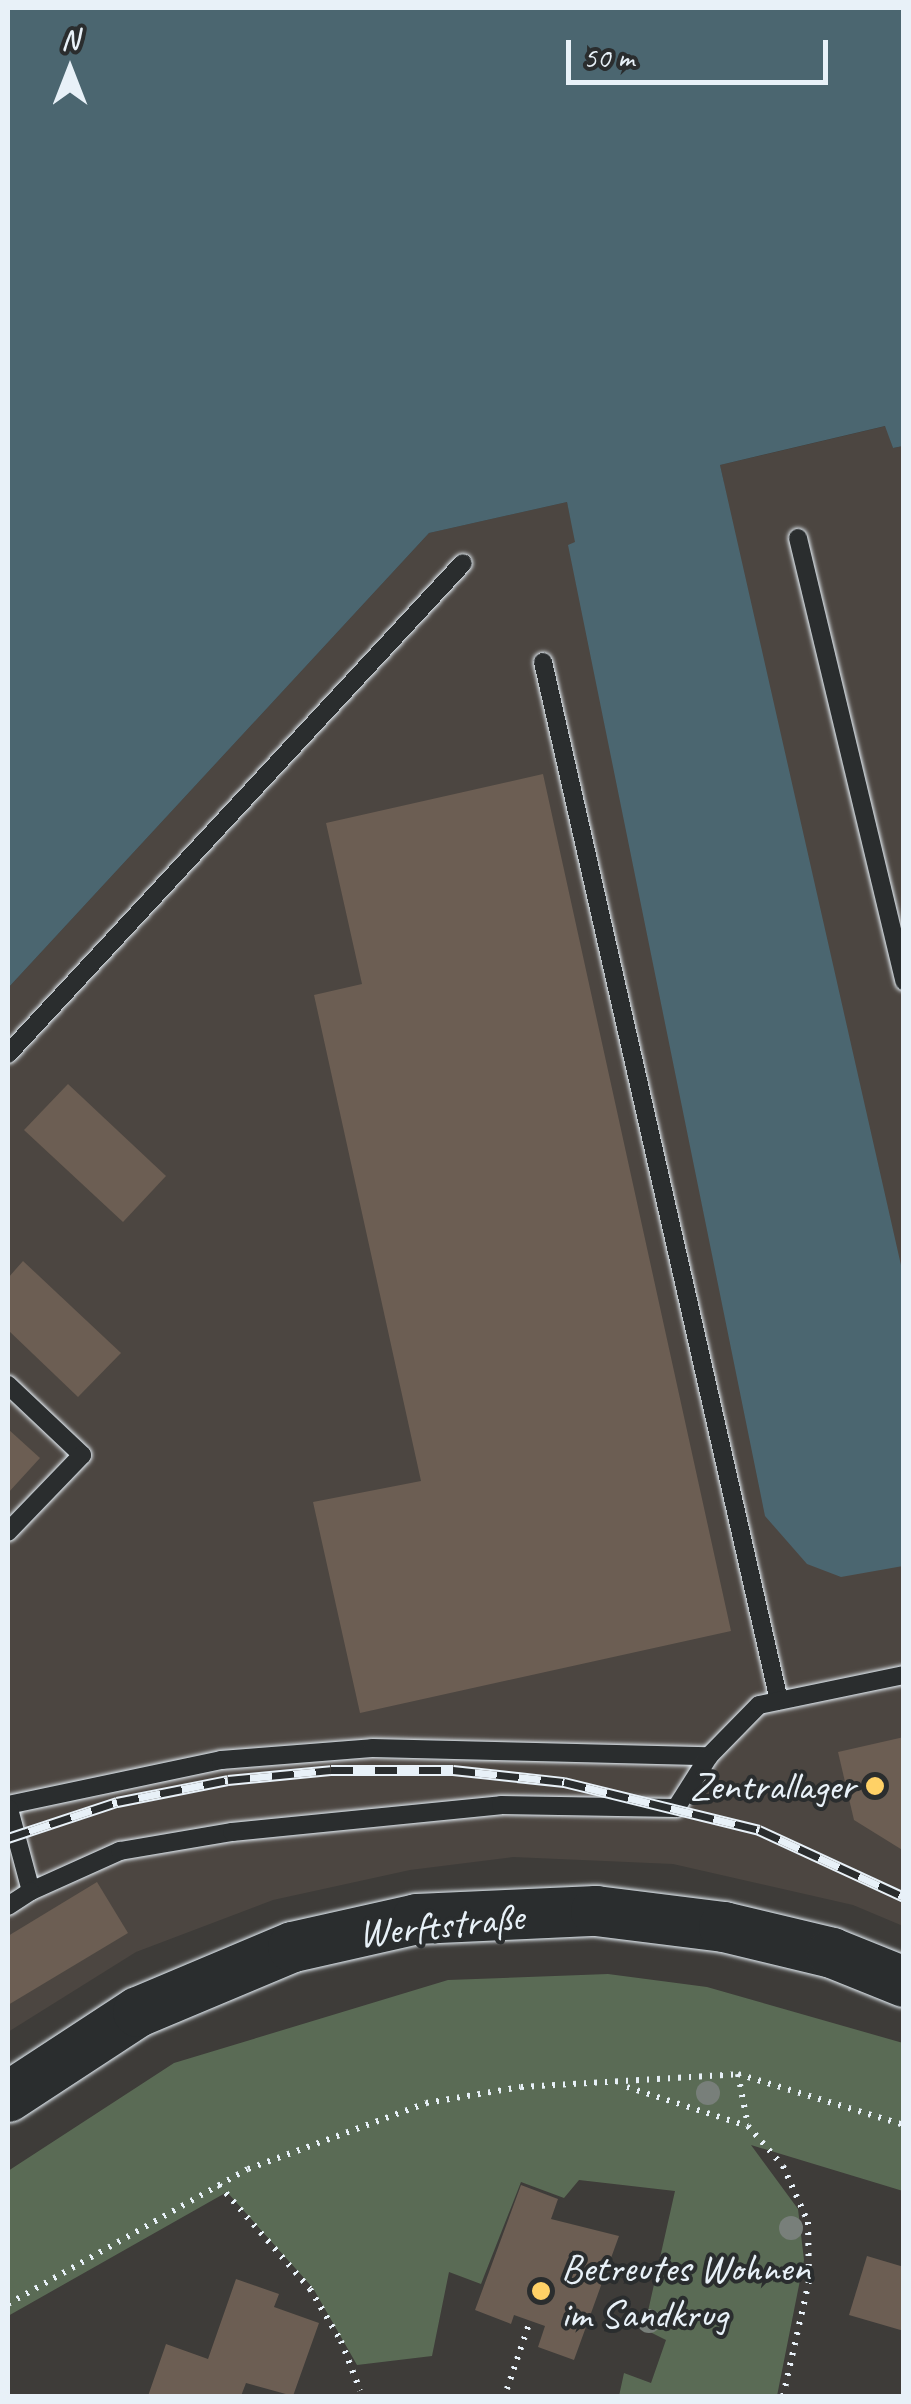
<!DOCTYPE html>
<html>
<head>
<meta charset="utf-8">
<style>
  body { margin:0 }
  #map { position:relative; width:911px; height:2404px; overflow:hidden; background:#3e3c39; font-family:Caveat,sans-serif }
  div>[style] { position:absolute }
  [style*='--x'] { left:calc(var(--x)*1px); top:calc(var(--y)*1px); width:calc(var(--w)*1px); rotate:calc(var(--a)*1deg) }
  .built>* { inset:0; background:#4c4641 }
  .green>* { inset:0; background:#5a6b55 }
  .water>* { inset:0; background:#4b6670 }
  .building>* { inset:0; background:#6c5e53 }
  .path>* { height:6px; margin-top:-3px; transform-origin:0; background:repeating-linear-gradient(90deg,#e8f1f8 0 2.5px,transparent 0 10.5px) }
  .roads { filter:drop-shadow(0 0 2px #e8f1f8) drop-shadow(0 0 2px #e8f1f8) }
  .lane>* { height:18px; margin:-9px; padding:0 9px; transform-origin:9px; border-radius:9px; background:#2a2d2e }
  .secondary>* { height:50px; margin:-25px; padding:0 25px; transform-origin:25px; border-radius:25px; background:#2a2d2e }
  .rail>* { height:11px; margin-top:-5.5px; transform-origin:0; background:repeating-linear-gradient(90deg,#2a2d2e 0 22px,#e8f1f8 0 44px); box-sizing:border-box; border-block:2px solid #e8f1f8 }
  .trees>* { width:24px; height:24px; margin:-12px; border-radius:50%; background:#787f7a }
  .dots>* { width:28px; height:28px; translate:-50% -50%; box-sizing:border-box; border:5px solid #2a2d2e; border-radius:50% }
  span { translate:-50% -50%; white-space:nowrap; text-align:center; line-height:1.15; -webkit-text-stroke:8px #2a2d2e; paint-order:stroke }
  .poi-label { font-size:40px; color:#e8f1f8 }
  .right { translate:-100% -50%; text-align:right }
  .left { translate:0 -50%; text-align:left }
  .street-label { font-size:40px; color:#e8f1f8 }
  .frame { position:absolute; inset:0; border:10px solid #e8f1f8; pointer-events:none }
  .north { position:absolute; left:20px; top:20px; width:100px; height:100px; -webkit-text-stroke:8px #2a2d2e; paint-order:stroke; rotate:0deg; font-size:28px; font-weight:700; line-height:40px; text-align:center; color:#e8f1f8 }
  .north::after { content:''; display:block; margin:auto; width:35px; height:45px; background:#e8f1f8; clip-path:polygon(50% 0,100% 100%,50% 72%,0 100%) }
  .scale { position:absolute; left:566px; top:40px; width:262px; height:45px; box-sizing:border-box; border:5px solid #e8f1f8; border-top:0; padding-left:12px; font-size:30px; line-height:35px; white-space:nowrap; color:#e8f1f8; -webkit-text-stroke:8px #2a2d2e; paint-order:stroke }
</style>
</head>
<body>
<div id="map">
  <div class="built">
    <div style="clip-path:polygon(886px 426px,893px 448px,904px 446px,903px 1926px,853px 1905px,673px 1864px,513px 1857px,410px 1870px,273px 1900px,136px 1952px,8px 2032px,8px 988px,429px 533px,567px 502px,571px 520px,724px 483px,720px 465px)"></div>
  </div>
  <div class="green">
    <div style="clip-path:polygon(608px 1974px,707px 1987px,903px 2043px,903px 2191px,751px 2145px,798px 2209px,804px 2260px,777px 2396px,619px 2396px,624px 2373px,651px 2383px,666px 2340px,644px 2329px,675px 2191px,579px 2180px,564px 2198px,521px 2182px,481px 2284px,449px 2272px,432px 2356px,357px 2365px,313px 2288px,227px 2192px,8px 2316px,8px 2171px,174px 2063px,448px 1980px)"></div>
  </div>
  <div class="water">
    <div style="clip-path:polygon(8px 8px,903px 8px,903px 446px,893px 448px,885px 426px,720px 465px,903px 1274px,903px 1566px,841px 1577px,807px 1564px,765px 1516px,568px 545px,575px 542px,567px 502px,429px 533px,8px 988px)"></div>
  </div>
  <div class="building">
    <div style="clip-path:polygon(543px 774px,731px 1631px,360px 1713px,313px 1502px,421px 1481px,314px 995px,362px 984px,326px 823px)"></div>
    <div style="clip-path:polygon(68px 1084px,166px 1176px,123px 1222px,24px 1130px)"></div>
    <div style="clip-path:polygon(23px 1261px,121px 1353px,78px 1397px,8px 1330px,8px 1278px)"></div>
    <div style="clip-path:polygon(8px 1429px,40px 1458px,8px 1493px)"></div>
    <div style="clip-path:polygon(904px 1737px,904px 1851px,854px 1820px,838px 1752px)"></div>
    <div style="clip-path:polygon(97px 1882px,128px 1933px,8px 2005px,8px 1936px)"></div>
    <div style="clip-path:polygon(521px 2185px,558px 2199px,551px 2219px,619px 2236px,574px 2360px,538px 2347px,545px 2326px,514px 2315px,511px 2324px,475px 2310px)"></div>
    <div style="clip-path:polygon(867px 2256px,904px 2267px,904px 2331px,849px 2315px)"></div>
    <div style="clip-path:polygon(236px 2279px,279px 2294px,274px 2307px,319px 2323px,293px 2396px,246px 2383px,241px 2396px,148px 2396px,166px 2344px,208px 2359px)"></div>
  </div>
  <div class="path">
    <div style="--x:738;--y:2074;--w:53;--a:79.1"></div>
    <div style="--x:627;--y:2087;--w:127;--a:17.9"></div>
    <div style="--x:748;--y:2126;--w:53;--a:48.8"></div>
    <div style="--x:783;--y:2166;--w:61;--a:65.9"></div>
    <div style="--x:808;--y:2222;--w:59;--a:89"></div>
    <div style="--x:809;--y:2281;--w:118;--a:102.7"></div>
    <div style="--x:219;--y:2185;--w:138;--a:48.8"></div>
    <div style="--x:310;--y:2289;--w:61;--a:59.2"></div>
    <div style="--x:341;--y:2341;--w:53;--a:68.8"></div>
    <div style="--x:8;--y:2304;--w:275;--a:-29.4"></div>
    <div style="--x:248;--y:2169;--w:190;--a:-20.3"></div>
    <div style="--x:426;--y:2103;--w:96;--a:-9.6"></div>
    <div style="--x:521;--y:2087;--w:217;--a:-3.4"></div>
    <div style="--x:738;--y:2074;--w:174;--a:17.1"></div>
    <div style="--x:507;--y:2389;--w:72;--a:-71.3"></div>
  </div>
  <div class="roads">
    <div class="lane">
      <div style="--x:798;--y:538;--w:456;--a:76.5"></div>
      <div style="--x:543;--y:662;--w:1065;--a:77.2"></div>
      <div style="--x:8;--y:1054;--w:669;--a:-47.18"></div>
      <div style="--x:8;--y:1385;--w:102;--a:43.4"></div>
      <div style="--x:82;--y:1455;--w:107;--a:133.9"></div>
      <div style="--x:8;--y:1805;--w:218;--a:-11.9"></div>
      <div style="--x:221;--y:1760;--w:151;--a:-4.5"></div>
      <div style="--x:372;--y:1748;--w:337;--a:1.4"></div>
      <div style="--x:709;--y:1756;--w:71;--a:-45.6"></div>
      <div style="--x:759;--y:1705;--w:148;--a:-11.7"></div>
      <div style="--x:9;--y:1809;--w:85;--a:75"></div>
      <div style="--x:31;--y:1891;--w:98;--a:-24.2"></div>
      <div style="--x:120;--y:1851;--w:114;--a:-9.6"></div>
      <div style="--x:232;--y:1832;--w:270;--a:-5.7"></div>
      <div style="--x:501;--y:1805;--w:175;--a:1"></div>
      <div style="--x:676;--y:1808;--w:62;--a:-57.6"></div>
      <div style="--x:8;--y:1906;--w:27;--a:-33"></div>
    </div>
    <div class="secondary">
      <div style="--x:8;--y:2097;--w:155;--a:-33.2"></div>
      <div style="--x:138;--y:2012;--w:168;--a:-22.8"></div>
      <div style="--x:293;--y:1947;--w:127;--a:-12.7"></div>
      <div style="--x:417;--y:1919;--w:179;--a:-2.6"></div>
      <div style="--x:596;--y:1911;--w:129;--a:7.1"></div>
      <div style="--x:724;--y:1927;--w:111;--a:13.5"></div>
      <div style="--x:832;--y:1953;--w:78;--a:21.9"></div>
    </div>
  </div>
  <div class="rail">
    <div style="--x:8;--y:1838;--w:115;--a:-18.3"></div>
    <div style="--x:117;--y:1802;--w:113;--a:-11.2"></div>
    <div style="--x:228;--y:1780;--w:103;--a:-5.5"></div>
    <div style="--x:331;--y:1770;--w:122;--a:0"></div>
    <div style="--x:453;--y:1770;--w:112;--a:6.2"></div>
    <div style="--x:564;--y:1782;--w:201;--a:13.8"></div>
    <div style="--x:759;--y:1830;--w:160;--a:24.8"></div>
  </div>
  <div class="trees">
    <div style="left:708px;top:2093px"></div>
    <div style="left:791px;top:2228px"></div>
    <div style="left:649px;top:2321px"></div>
  </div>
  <div class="dots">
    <div style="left:875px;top:1786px;background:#ffd166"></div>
    <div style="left:541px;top:2291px;background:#ffd166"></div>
  </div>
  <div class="poi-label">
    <span class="right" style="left:855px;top:1786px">Zentrallager</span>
    <span class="left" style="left:561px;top:2291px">Betreutes Wohnen<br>im Sandkrug</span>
  </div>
  <div class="street-label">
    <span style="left:441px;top:1925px;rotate:-6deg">Werftstraße</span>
  </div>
  <div class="frame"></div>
  <div class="north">N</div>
  <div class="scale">50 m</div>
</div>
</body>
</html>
